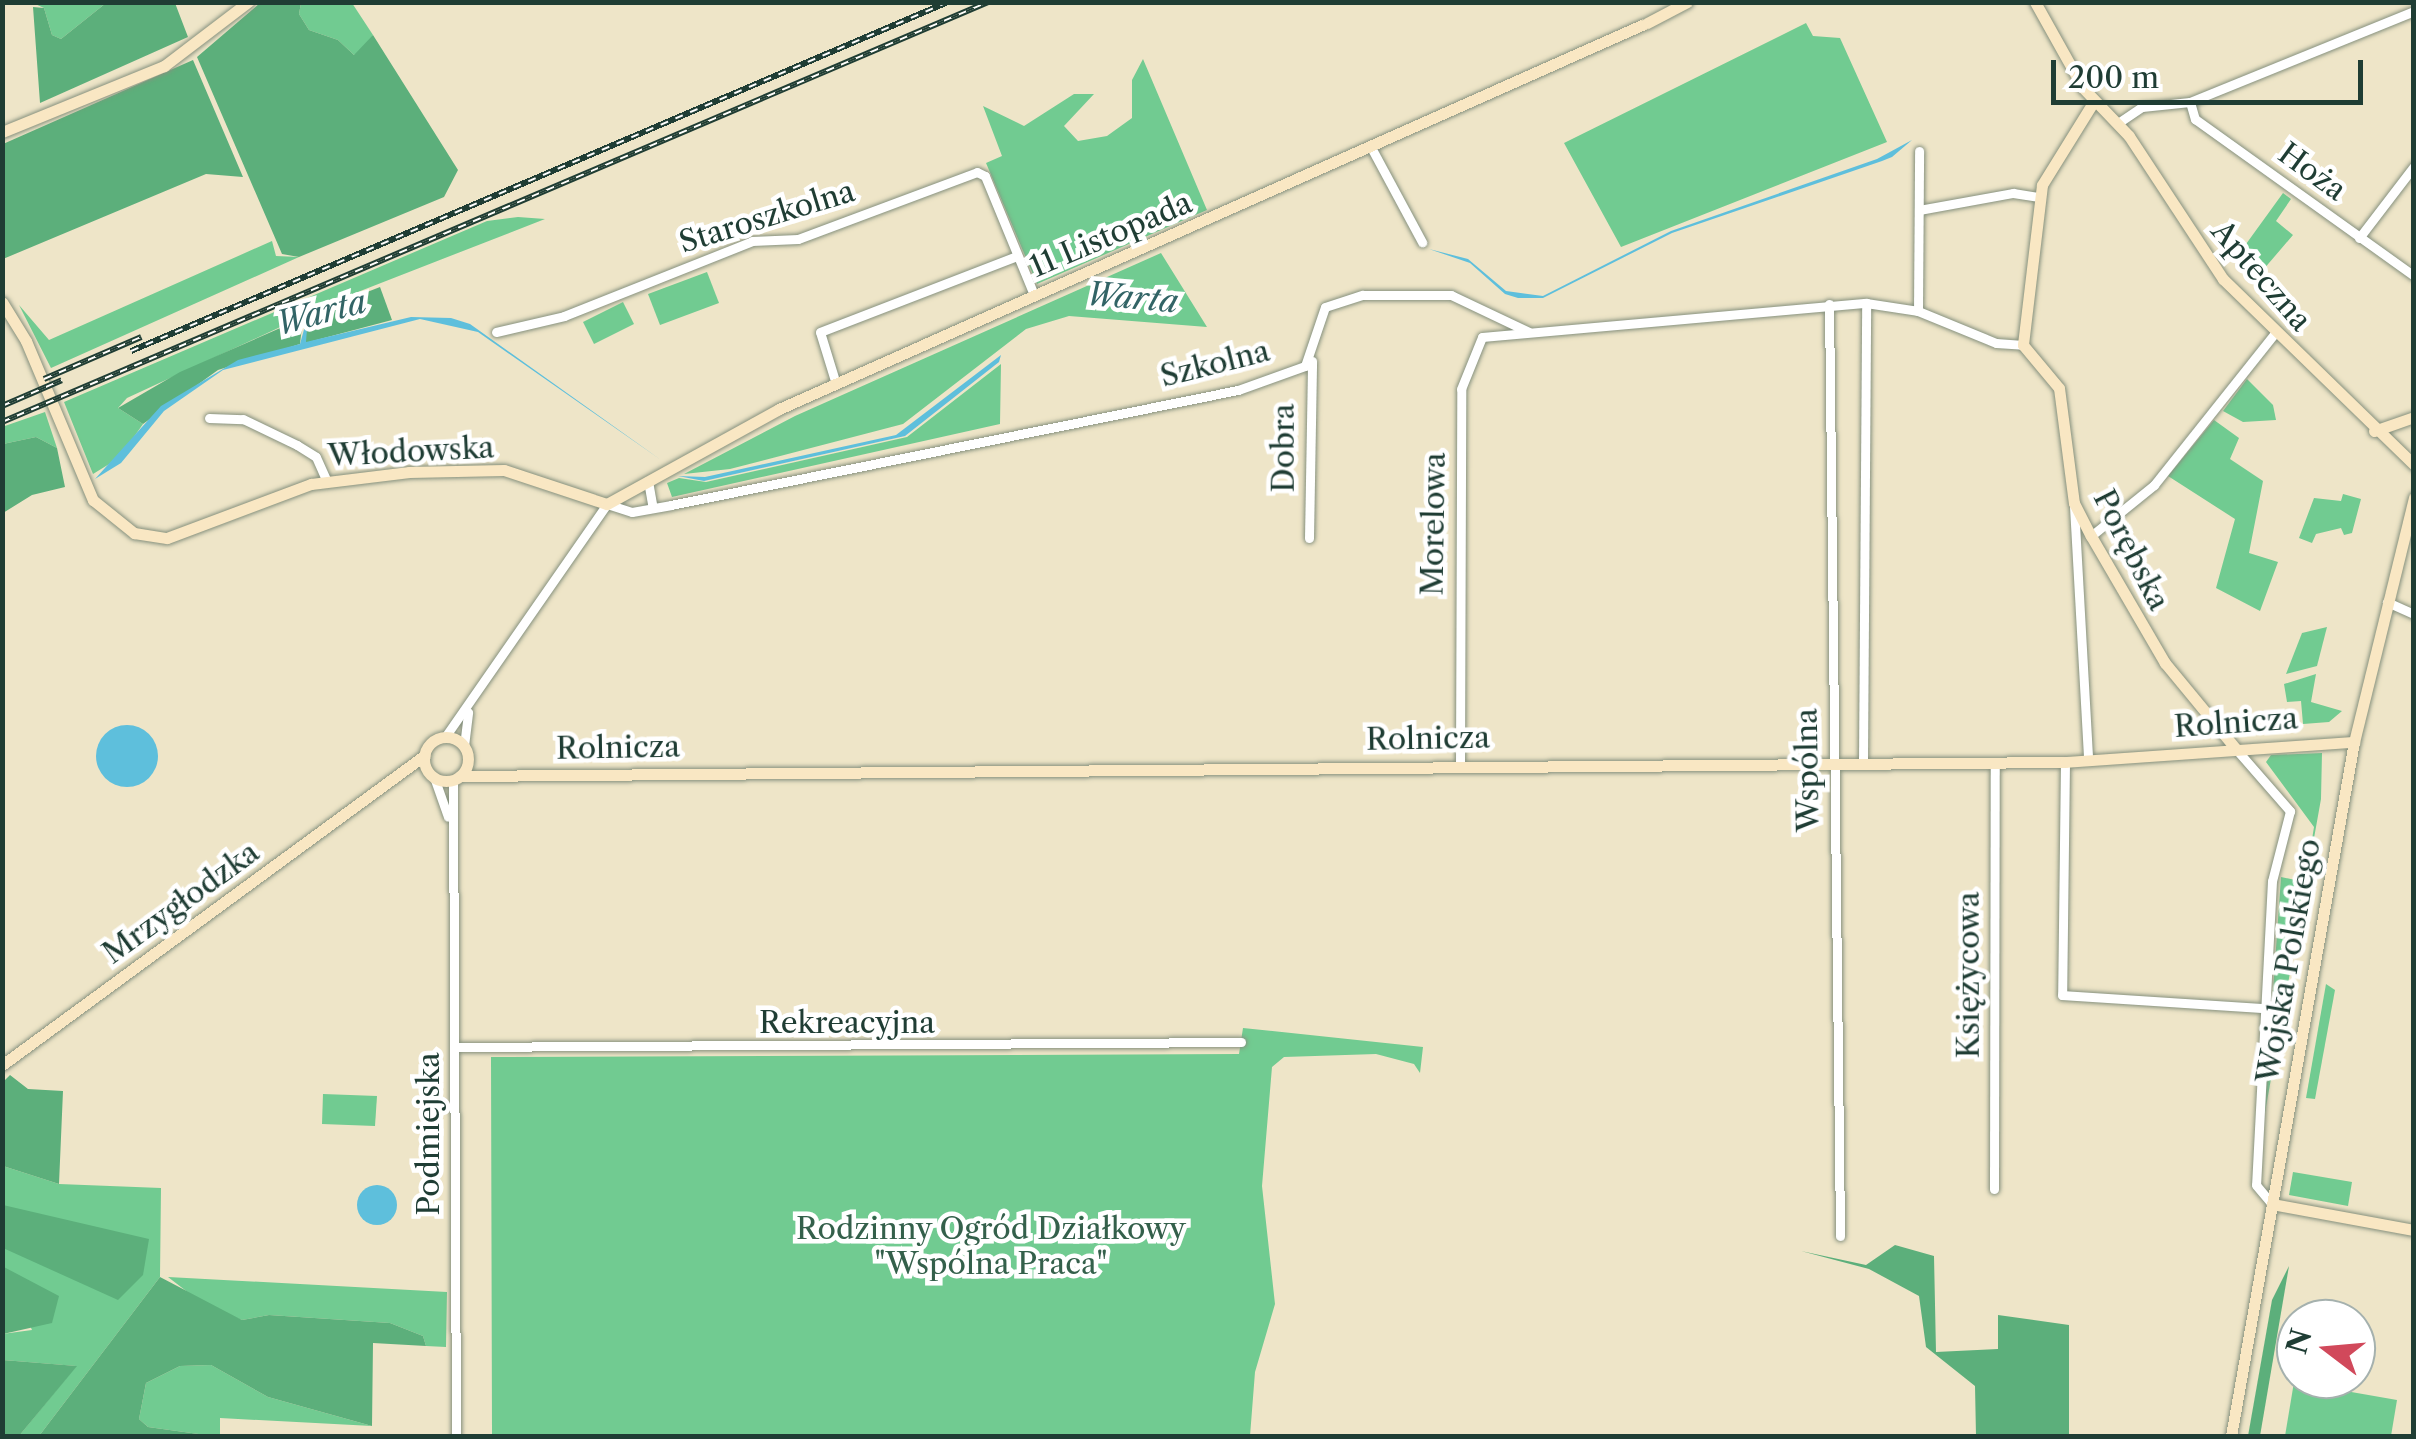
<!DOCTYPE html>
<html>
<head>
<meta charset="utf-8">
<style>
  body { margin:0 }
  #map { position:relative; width:2416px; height:1439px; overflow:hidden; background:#eee5c8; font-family:"Libre Caslon Text",serif }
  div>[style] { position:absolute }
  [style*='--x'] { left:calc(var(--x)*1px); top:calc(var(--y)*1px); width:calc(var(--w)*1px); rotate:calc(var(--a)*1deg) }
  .green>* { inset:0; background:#71cb91 }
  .forest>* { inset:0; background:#5caf7b }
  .water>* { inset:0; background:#5ebfdc }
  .round { border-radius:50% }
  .roads { filter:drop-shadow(0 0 2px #86917e) drop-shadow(0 0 2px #86917e) }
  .street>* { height:9px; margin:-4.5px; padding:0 4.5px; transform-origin:4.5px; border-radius:4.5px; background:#fff }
  .secondary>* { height:11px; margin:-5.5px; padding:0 5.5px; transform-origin:5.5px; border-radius:5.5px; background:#f9e7c3 }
  .secondary>.ring { margin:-5.5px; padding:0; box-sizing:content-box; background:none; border:11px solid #f9e7c3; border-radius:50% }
  .rail>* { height:6px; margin-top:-3px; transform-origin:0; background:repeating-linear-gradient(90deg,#fff 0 8px,#1f3d34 0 16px); box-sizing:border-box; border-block:2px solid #1f3d34 }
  span { translate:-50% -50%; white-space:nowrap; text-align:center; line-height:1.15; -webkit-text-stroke:9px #fff; paint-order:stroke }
  .street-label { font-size:30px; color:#1f3d34 }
  .park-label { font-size:30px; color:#34604b }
  .water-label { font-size:32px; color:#326466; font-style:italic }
  .frame { position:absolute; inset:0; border:5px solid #1f3d34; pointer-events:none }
  .north { position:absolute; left:2276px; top:1299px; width:100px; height:100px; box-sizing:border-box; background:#fff; border:2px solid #a5b1ae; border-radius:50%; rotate:286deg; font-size:28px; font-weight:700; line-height:40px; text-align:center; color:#1f3d34 }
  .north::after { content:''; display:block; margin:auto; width:35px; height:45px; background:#d1495b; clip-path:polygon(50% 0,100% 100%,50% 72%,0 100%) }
  .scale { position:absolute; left:2051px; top:60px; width:312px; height:45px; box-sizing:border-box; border:5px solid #1f3d34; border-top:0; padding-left:12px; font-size:30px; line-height:35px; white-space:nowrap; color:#1f3d34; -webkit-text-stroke:8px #fff; paint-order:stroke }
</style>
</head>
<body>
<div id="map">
  <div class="green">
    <div style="clip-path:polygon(33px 3px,106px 3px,61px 39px,52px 35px,44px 8px)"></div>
    <div style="clip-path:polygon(301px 3px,352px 3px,373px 35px,364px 52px,354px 55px,338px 40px,309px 30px,299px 14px)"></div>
    <div style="clip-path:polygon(1806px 23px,1813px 36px,1840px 38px,1887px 142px,1621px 247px,1564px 143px)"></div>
    <div style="clip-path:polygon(1143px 59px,1207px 210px,1037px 284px,986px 163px,1002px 156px,983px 106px,1024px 126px,1074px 94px,1094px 94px,1064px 126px,1078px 141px,1107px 136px,1132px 118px,1132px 80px)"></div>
    <div style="clip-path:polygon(2283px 193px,2291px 199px,2276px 221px,2293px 235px,2263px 270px,2241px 251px)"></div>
    <div style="clip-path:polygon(518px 217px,545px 219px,345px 297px,127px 398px,118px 408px,143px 424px,119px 458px,93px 474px,64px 402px,487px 221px)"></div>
    <div style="clip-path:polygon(272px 241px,276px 256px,299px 257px,51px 368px,19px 305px,49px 340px)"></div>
    <div style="clip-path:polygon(1161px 253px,1207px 327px,1069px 316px,1026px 329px,903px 424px,730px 469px,684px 474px,795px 416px)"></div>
    <div style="clip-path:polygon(707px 272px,719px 303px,660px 325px,648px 294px)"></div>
    <div style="clip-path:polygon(623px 302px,634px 324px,594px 344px,583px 322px)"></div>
    <div style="clip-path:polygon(1001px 364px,1000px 424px,672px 497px,667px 483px,679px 478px,706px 482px,907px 437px)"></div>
    <div style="clip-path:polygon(2247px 379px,2273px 405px,2276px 420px,2243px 422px,2223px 411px)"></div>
    <div style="clip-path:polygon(45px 412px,57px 448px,36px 437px,3px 444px,2px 427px)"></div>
    <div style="clip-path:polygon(2214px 420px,2239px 438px,2230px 459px,2263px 481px,2249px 553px,2278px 562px,2260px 611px,2216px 588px,2235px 519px,2168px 476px)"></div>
    <div style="clip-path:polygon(2343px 494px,2361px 499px,2352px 533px,2344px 535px,2341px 528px,2316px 534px,2312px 543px,2299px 538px,2314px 498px,2341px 501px)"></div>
    <div style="clip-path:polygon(2327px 627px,2317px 666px,2286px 674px,2302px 633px)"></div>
    <div style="clip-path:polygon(2316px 674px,2311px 702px,2342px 711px,2329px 722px,2303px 724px,2301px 701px,2287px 702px,2284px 684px)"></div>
    <div style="clip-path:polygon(2322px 753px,2321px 799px,2264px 1118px,2281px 877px,2305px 882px,2314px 827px,2266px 762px,2271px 755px)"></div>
    <div style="clip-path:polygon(2326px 984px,2335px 990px,2315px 1099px,2306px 1098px)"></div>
    <div style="clip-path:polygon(1243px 1028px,1423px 1047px,1420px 1073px,1414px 1064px,1376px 1054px,1284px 1057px,1272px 1067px,1262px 1186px,1275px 1304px,1255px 1372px,1250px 1436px,492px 1436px,491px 1057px,1239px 1054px)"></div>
    <div style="clip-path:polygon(323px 1094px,377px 1096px,375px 1126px,322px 1124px)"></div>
    <div style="clip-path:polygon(3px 1166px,59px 1184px,161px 1188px,160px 1277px,39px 1436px,19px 1436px,76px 1366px,3px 1360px,2px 1334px,32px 1330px,3px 1266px)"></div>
    <div style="clip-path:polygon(2293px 1172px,2352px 1182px,2348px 1206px,2289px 1195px)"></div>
    <div style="clip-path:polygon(168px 1277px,447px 1292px,446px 1347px,426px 1346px,423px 1336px,390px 1323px,269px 1315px,242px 1320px,207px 1307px)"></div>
    <div style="clip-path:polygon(211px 1365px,268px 1397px,372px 1426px,220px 1418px,220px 1436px,213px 1436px,148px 1427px,139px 1419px,146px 1383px,180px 1366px)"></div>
    <div style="clip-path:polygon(2294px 1382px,2397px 1400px,2391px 1436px,2285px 1436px)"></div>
  </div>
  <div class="forest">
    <div style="clip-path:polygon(106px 3px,175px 3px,188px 37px,40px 103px,33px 7px,44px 8px,52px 35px,61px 39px)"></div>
    <div style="clip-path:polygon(260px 3px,301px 3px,299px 14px,309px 30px,338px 40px,354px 55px,373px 35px,458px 170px,444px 197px,299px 257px,282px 254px,197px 57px)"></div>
    <div style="clip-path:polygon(193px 60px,243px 177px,206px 174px,3px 259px,3px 144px)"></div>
    <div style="clip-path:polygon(380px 287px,392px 320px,305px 343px,308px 315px)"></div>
    <div style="clip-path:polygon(303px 318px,300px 344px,218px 370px,143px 424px,118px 408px,180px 372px)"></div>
    <div style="clip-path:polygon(36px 437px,57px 448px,65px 487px,32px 495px,3px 513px,3px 444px)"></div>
    <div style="clip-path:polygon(10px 1075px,28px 1089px,63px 1091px,59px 1184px,3px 1166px,3px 1082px)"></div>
    <div style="clip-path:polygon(3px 1205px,149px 1239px,143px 1275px,118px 1300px,3px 1248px)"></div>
    <div style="clip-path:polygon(1895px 1245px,1934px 1256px,1936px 1352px,1998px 1349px,1998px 1315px,2069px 1325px,2069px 1436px,1976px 1436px,1975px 1386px,1926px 1347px,1919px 1296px,1869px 1269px,1801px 1251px,1866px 1265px)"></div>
    <div style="clip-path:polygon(2px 1266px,59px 1296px,52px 1323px,3px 1334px)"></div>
    <div style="clip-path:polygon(2289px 1266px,2260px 1436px,2248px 1436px,2272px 1300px)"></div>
    <div style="clip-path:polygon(160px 1277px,242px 1320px,269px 1315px,390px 1323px,423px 1336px,426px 1346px,373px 1343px,372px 1426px,268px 1397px,211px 1365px,180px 1366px,146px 1383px,139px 1419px,148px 1427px,213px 1436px,39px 1436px)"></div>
    <div style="clip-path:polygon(3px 1360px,77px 1366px,19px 1436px,3px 1436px)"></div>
  </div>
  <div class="water">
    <div style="clip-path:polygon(1912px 140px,1892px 157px,1882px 161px,1672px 233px,1543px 298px,1518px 298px,1505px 294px,1470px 263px,1429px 249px,1468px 259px,1506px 291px,1543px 296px,1671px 231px,1877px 159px)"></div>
    <div style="clip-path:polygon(308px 315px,306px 342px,411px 317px,451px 318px,470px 324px,661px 460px,478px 332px,420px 319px,223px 370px,164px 411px,121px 463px,95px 479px,161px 406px,238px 360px,300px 344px)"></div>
    <div style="clip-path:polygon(1001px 355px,999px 362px,905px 436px,704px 481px,678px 476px,705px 477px,896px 435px)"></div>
    <div class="round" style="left:96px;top:725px;width:62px;height:62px"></div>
    <div class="round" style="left:357px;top:1185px;width:40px;height:40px"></div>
  </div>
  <div class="roads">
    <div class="street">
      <div style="--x:2190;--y:102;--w:18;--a:74"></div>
      <div style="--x:2195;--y:119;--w:269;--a:35.6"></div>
      <div style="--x:2118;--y:123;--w:29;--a:-34"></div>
      <div style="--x:2142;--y:107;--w:48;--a:-5.9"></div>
      <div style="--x:2190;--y:102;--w:242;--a:-22.1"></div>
      <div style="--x:1372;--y:149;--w:106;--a:61.7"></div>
      <div style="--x:1919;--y:210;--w:96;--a:-10.3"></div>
      <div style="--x:2013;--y:193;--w:25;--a:9"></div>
      <div style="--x:2359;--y:238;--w:91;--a:-52.6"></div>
      <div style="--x:1829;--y:304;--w:932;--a:89.32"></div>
      <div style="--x:1918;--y:311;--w:160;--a:-89.6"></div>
      <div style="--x:496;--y:332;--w:70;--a:-13.2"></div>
      <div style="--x:564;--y:316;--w:202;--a:-21.7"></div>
      <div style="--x:752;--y:241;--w:46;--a:-2.5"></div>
      <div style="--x:798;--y:239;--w:191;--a:-20.5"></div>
      <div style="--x:977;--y:172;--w:9;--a:27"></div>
      <div style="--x:985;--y:176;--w:129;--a:67.6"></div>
      <div style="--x:836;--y:384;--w:54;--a:-107.1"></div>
      <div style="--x:820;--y:332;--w:211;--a:-21.1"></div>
      <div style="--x:209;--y:418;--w:34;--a:2"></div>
      <div style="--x:243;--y:419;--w:60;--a:25.7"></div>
      <div style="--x:297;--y:445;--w:22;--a:32"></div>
      <div style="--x:316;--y:457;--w:24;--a:66"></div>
      <div style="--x:648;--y:481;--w:27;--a:80"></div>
      <div style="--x:2074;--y:506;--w:254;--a:86.8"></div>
      <div style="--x:2091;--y:536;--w:81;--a:-39"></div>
      <div style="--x:2154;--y:485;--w:193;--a:-51.5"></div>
      <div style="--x:1309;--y:538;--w:177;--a:-89"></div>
      <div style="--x:2387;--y:602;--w:30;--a:24"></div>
      <div style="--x:445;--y:737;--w:284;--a:-55.2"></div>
      <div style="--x:607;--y:504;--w:26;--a:18"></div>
      <div style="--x:632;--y:512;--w:40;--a:-10"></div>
      <div style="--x:671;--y:505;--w:579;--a:-11.47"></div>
      <div style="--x:1238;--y:390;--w:71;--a:-19.7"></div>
      <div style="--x:1305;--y:366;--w:62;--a:-71.3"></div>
      <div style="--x:1325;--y:307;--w:40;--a:-18"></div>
      <div style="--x:1363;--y:295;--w:88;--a:0"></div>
      <div style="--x:1451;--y:295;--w:86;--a:25.4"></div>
      <div style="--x:464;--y:746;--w:34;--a:-83"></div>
      <div style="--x:2235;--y:748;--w:84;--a:48.9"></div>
      <div style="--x:2290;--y:811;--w:72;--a:104.4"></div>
      <div style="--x:2272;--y:881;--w:304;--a:93"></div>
      <div style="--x:2256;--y:1185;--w:25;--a:50"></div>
      <div style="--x:1863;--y:761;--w:458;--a:-89.6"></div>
      <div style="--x:2065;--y:762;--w:233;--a:90.7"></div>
      <div style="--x:2062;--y:995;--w:203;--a:3.7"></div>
      <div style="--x:1460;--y:764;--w:375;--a:-89.8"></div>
      <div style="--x:1461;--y:389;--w:56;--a:-68"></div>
      <div style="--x:1482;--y:337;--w:386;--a:-5.1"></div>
      <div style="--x:1866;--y:303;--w:53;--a:8.7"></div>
      <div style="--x:1918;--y:311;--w:84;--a:22.3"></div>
      <div style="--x:1996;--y:343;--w:27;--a:4"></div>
      <div style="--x:434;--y:777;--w:42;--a:70.7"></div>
      <div style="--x:453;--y:780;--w:656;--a:89.74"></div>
      <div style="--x:454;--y:1047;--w:787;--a:-0.36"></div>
      <div style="--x:1994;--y:1189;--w:427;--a:-89.9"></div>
    </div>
    <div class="secondary">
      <div style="--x:2035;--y:2;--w:98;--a:60.8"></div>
      <div style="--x:2083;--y:88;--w:66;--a:46.2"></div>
      <div style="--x:2129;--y:136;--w:171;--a:56.7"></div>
      <div style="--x:2223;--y:279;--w:267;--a:44.2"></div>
      <div style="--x:1647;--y:23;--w:45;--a:-27.7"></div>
      <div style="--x:2094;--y:101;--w:99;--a:121.8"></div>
      <div style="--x:2042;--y:185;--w:161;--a:96.8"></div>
      <div style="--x:2023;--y:345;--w:56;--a:50.1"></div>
      <div style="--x:2059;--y:388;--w:116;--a:82.6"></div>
      <div style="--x:2074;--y:503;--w:37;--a:63"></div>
      <div style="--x:2091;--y:536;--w:147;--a:59.8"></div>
      <div style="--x:2165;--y:663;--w:110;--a:50.5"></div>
      <div style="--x:2;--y:132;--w:175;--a:-22.2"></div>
      <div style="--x:164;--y:66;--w:106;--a:-37.3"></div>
      <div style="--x:2;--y:302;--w:46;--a:58.4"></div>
      <div style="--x:26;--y:341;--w:173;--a:67.2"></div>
      <div style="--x:93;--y:500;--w:53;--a:38.8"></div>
      <div style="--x:134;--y:533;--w:33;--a:9"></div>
      <div style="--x:167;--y:538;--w:154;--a:-20.6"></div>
      <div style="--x:311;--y:484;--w:99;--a:-7"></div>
      <div style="--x:409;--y:472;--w:95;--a:-1.2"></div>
      <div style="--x:504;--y:470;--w:108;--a:18.3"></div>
      <div style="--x:607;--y:504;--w:196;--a:-28.9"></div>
      <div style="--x:779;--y:409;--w:945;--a:-23.99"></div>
      <div style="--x:2374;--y:431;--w:42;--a:-19.3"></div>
      <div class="ring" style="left:424px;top:737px;width:33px;height:33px"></div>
      <div style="--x:460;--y:776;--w:1605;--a:-0.5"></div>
      <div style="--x:2065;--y:762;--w:290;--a:-4"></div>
      <div style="--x:2;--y:1065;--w:524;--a:-36.24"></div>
      <div style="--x:2272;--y:1204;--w:144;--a:10.4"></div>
      <div style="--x:2231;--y:1436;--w:705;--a:-79.95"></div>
      <div style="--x:2354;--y:742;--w:252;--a:-76.2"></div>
    </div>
  </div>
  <div class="rail">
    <div style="--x:131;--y:351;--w:888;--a:-23.13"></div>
    <div style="--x:44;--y:379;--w:106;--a:-23.4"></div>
    <div style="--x:2;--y:406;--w:65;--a:-23.4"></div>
    <div style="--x:2;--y:422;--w:1072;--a:-23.07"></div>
  </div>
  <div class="street-label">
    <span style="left:2312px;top:172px;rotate:36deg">Hoża</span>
    <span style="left:767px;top:217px;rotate:-17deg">Staroszkolna</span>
    <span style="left:1111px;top:235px;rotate:-23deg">11 Listopada</span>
    <span style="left:2261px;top:276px;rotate:49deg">Apteczna</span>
    <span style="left:1215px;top:364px;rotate:-14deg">Szkolna</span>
    <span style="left:1284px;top:448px;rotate:-90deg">Dobra</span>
    <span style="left:411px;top:452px;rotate:-3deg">Włodowska</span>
    <span style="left:1434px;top:524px;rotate:-89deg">Morelowa</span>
    <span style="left:2131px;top:550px;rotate:63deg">Porębska</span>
    <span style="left:2236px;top:723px;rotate:-4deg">Rolnicza</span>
    <span style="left:1428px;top:739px;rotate:-1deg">Rolnicza</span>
    <span style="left:618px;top:748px;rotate:-1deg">Rolnicza</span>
    <span style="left:1808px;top:770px;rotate:-91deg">Wspólna</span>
    <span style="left:181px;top:903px;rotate:-36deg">Mrzygłodzka</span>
    <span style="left:2289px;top:961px;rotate:-80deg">Wojska Polskiego</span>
    <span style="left:1969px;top:975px;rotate:-90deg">Księżycowa</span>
    <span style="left:847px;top:1023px">Rekreacyjna</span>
    <span style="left:429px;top:1134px;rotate:-90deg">Podmiejska</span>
  </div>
  <div class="park-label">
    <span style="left:991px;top:1246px">Rodzinny Ogród Działkowy<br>"Wspólna Praca"</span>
  </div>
  <div class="water-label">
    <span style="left:1132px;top:298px;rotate:5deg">Warta</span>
    <span style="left:321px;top:313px;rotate:-15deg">Warta</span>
  </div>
  <div class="frame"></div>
  <div class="north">N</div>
  <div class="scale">200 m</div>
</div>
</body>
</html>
